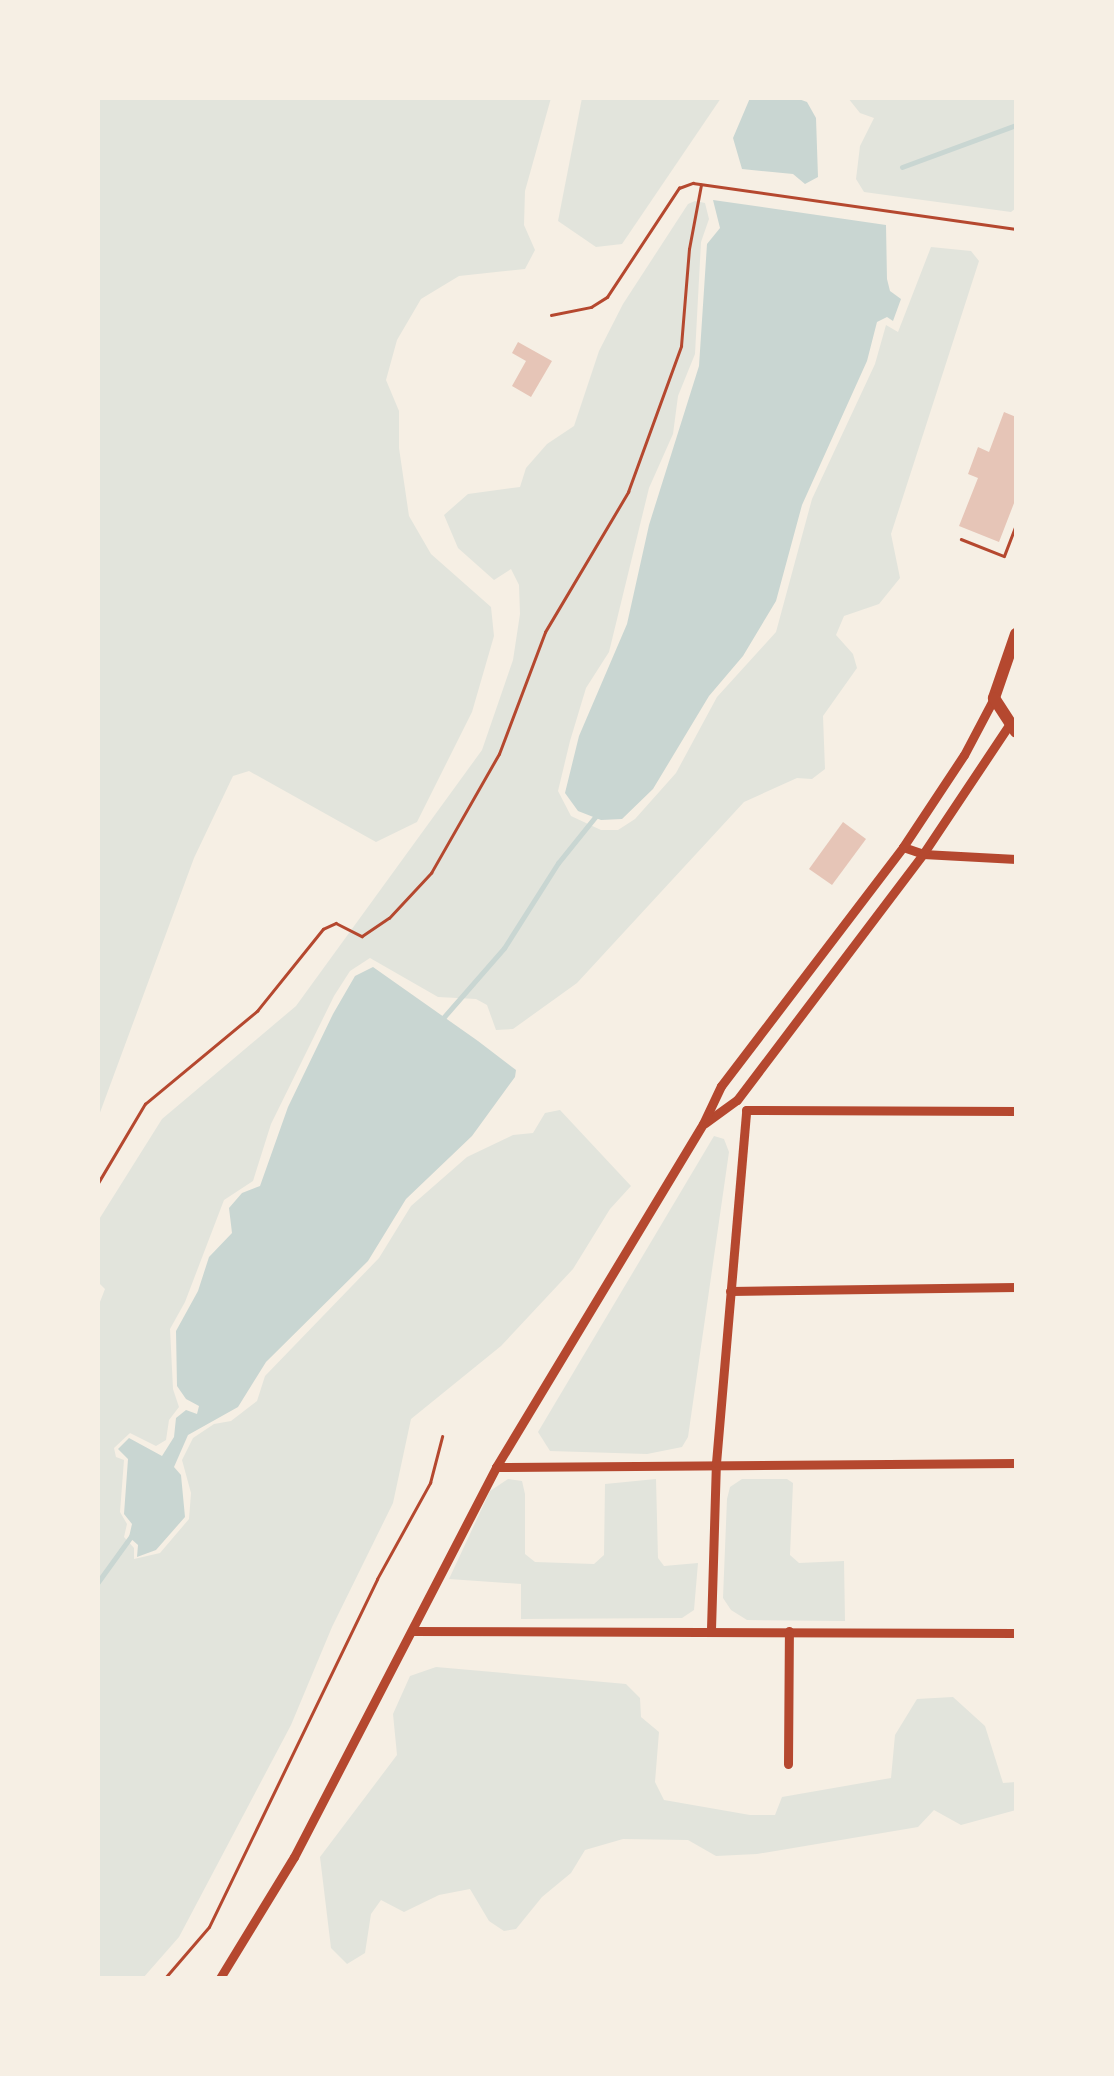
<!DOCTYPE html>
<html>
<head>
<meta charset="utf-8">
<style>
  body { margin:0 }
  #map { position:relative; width:1114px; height:2076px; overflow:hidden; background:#f6efe4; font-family:Helvetica,sans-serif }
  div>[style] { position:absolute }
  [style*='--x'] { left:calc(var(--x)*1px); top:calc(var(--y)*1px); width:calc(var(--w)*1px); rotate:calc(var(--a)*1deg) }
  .green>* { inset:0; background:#e2e4dc }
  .water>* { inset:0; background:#c9d6d2 }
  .stream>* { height:5px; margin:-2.5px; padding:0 2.5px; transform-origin:2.5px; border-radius:2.5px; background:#c9d6d2 }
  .building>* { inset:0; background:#e6c5b7 }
  .path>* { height:2.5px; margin:-1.25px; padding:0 1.25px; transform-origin:1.25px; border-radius:1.25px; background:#b5482f }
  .minor>* { height:9px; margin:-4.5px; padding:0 4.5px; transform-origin:4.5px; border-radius:4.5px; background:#b5482f }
  .secondary>* { height:12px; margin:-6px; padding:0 6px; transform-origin:6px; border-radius:6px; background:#b5482f }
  span { translate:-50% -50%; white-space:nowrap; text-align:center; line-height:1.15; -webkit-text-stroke:10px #f6efe4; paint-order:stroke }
  .frame { position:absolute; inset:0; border:100px solid #f6efe4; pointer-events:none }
</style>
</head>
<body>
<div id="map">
  <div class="green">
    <i style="clip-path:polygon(98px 98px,551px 98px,525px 191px,524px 225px,535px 250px,525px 269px,459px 276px,421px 299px,397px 340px,386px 380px,399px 411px,399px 448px,409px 516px,431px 554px,491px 607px,494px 636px,472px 712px,417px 822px,376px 842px,249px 771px,233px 776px,194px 858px,98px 1118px)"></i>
    <i style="clip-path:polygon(582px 98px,721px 98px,622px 244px,596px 247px,558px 221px)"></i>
    <i style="clip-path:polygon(848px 98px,1016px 98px,1016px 208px,1011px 212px,864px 192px,856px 179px,860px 146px,874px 118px,860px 113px)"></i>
    <i style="clip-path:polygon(695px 201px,705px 203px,709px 219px,701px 242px,695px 354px,678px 396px,673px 434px,649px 488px,609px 652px,586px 688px,570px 741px,558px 791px,571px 816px,601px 830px,618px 830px,635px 819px,676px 773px,717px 697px,776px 632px,812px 499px,875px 364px,886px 325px,898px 332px,931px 247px,971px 251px,979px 261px,891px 534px,900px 578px,879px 604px,844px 616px,836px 635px,853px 654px,857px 668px,823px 716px,825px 769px,812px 779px,797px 778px,744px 802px,577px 983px,513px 1029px,496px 1030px,487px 1005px,476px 999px,438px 997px,370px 958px,350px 971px,334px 996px,271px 1124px,253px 1181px,224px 1200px,185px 1302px,170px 1329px,173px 1389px,179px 1407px,169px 1420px,166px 1440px,156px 1446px,130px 1433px,114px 1448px,116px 1457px,124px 1460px,120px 1512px,127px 1524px,124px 1537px,134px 1548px,134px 1559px,160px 1553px,189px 1519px,191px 1493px,182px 1460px,193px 1438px,214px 1424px,231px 1421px,257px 1401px,265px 1376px,379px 1258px,411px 1206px,467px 1157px,513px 1135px,533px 1133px,545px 1113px,560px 1110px,631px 1186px,610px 1209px,573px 1269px,501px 1346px,411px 1419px,393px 1503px,332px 1627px,291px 1725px,179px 1937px,143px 1978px,98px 1978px,98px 1307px,105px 1289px,98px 1282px,98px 1221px,162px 1119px,296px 1006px,482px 750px,513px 660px,520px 614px,519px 585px,511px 569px,494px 580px,458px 548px,444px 515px,468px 494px,520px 487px,526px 468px,547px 444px,574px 426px,599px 351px,623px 304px,688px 204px)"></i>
    <i style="clip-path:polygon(714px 1136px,724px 1139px,729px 1152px,688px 1437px,682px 1447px,647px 1454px,550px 1451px,538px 1432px)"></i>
    <i style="clip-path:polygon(508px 1479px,522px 1481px,525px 1494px,525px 1554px,535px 1562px,594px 1564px,604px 1555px,605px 1484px,656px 1479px,658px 1558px,664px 1566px,698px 1563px,694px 1610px,682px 1618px,521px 1619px,521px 1584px,449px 1579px,490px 1491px)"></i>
    <i style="clip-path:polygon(742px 1479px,787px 1479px,793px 1483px,790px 1555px,799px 1563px,844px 1561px,845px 1621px,747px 1620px,731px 1610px,723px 1598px,727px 1499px,730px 1487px)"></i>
    <i style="clip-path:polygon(436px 1667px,626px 1684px,640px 1698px,641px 1717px,659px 1732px,655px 1782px,664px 1800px,750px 1815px,775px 1815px,782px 1797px,891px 1778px,895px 1735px,917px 1699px,953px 1697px,985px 1726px,1003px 1783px,1016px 1782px,1016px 1810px,961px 1825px,934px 1810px,918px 1827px,757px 1854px,716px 1856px,688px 1840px,623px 1839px,585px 1850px,571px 1873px,542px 1897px,516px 1929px,504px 1931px,489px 1921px,470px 1889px,439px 1895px,404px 1912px,381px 1900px,371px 1914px,365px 1953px,347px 1964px,331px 1948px,320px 1857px,397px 1755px,393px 1714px,410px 1676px)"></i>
  </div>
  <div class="water">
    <i style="clip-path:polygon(750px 98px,796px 98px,807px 102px,816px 118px,818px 177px,805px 184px,793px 174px,742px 169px,733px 138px)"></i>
    <i style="clip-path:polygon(713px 200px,886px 225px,887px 279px,890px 291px,901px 299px,893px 321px,887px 317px,877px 322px,867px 361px,802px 505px,776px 601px,743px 656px,709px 696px,653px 789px,622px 819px,601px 820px,578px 811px,565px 793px,579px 736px,627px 624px,649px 525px,699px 366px,707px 244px,720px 228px)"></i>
    <i style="clip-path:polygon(373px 967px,478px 1041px,516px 1070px,515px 1077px,472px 1136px,406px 1199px,368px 1261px,266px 1362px,238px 1407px,188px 1435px,174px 1467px,181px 1475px,185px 1517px,156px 1550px,137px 1557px,138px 1545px,129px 1537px,132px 1524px,124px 1514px,128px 1459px,118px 1449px,129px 1438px,162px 1456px,174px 1437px,176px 1418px,186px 1410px,197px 1414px,199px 1406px,186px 1399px,177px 1386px,176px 1331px,198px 1291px,209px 1257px,232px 1233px,229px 1208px,242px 1193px,260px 1186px,288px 1107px,333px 1014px,355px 976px)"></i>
  </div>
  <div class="stream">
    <i style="--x:902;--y:167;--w:121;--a:-20.2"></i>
    <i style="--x:443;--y:1018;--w:93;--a:-48.9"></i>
    <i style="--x:504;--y:948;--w:101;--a:-57.6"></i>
    <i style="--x:558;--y:863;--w:65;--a:-51.2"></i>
    <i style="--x:98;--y:1582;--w:62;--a:-54.2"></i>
  </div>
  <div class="building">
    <i style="clip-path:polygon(518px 342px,552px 361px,531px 397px,512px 386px,526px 361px,512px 353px)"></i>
    <i style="clip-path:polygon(1004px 412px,1016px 417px,1016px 498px,999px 542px,959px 526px,978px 478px,968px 474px,978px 447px,989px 452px)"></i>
    <i style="clip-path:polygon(843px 822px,866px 839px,832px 885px,809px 869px)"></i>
  </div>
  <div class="path">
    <i style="--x:551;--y:315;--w:41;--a:-11.3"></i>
    <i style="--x:591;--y:307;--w:19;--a:-32"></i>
    <i style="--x:607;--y:297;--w:131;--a:-56.6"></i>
    <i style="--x:679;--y:188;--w:15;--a:-20"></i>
    <i style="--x:693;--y:183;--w:326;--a:8.1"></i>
    <i style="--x:961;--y:539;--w:46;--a:21.6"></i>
    <i style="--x:1004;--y:556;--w:33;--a:-69"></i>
    <i style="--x:98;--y:1183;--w:92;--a:-59.3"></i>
    <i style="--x:145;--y:1104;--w:146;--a:-39.7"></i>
    <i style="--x:257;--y:1011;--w:105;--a:-51.2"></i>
    <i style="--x:323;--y:929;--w:14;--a:-25"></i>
    <i style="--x:336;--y:923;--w:29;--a:27"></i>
    <i style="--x:362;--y:936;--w:32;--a:-34"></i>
    <i style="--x:389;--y:918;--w:62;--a:-47"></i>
    <i style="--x:431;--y:873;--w:137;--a:-60.3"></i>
    <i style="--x:499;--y:754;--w:130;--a:-69.3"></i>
    <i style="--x:545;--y:632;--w:163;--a:-59.3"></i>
    <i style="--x:628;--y:492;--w:155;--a:-70"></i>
    <i style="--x:681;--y:346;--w:97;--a:-85.3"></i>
    <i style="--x:689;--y:249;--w:65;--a:-79.4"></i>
    <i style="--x:165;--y:1978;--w:67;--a:-49.2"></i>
    <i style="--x:209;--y:1927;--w:386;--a:-64.2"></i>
    <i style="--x:377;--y:1579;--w:110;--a:-61.1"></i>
    <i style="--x:430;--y:1483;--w:48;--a:-75.4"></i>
  </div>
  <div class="minor">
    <i style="--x:903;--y:847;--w:21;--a:19"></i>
    <i style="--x:923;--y:854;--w:93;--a:3.1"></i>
    <i style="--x:746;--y:1110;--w:270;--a:0.2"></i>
    <i style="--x:705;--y:1123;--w:39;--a:-36"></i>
    <i style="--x:737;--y:1100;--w:308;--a:-52.9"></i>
    <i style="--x:923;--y:854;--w:155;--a:-56.3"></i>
    <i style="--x:730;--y:1291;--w:286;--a:-0.8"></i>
    <i style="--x:496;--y:1467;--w:520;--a:-0.44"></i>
    <i style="--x:711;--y:1629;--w:166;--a:-88.3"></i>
    <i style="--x:716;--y:1463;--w:354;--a:-85.1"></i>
    <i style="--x:412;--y:1631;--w:604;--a:0.19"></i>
    <i style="--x:788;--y:1764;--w:133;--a:-89.6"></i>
    <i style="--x:220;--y:1978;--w:142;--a:-58.6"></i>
    <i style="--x:294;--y:1857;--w:439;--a:-62.6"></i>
    <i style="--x:496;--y:1467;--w:401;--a:-58.9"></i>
    <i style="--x:703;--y:1124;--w:42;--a:-64.7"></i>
    <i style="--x:721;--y:1086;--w:300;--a:-52.7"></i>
    <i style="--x:903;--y:847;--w:110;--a:-56.5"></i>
    <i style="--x:964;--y:755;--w:64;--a:-62.2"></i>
  </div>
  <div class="secondary">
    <i style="--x:1016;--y:634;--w:68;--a:109"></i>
    <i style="--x:994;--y:698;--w:40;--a:57.1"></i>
  </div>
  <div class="frame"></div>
</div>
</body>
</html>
